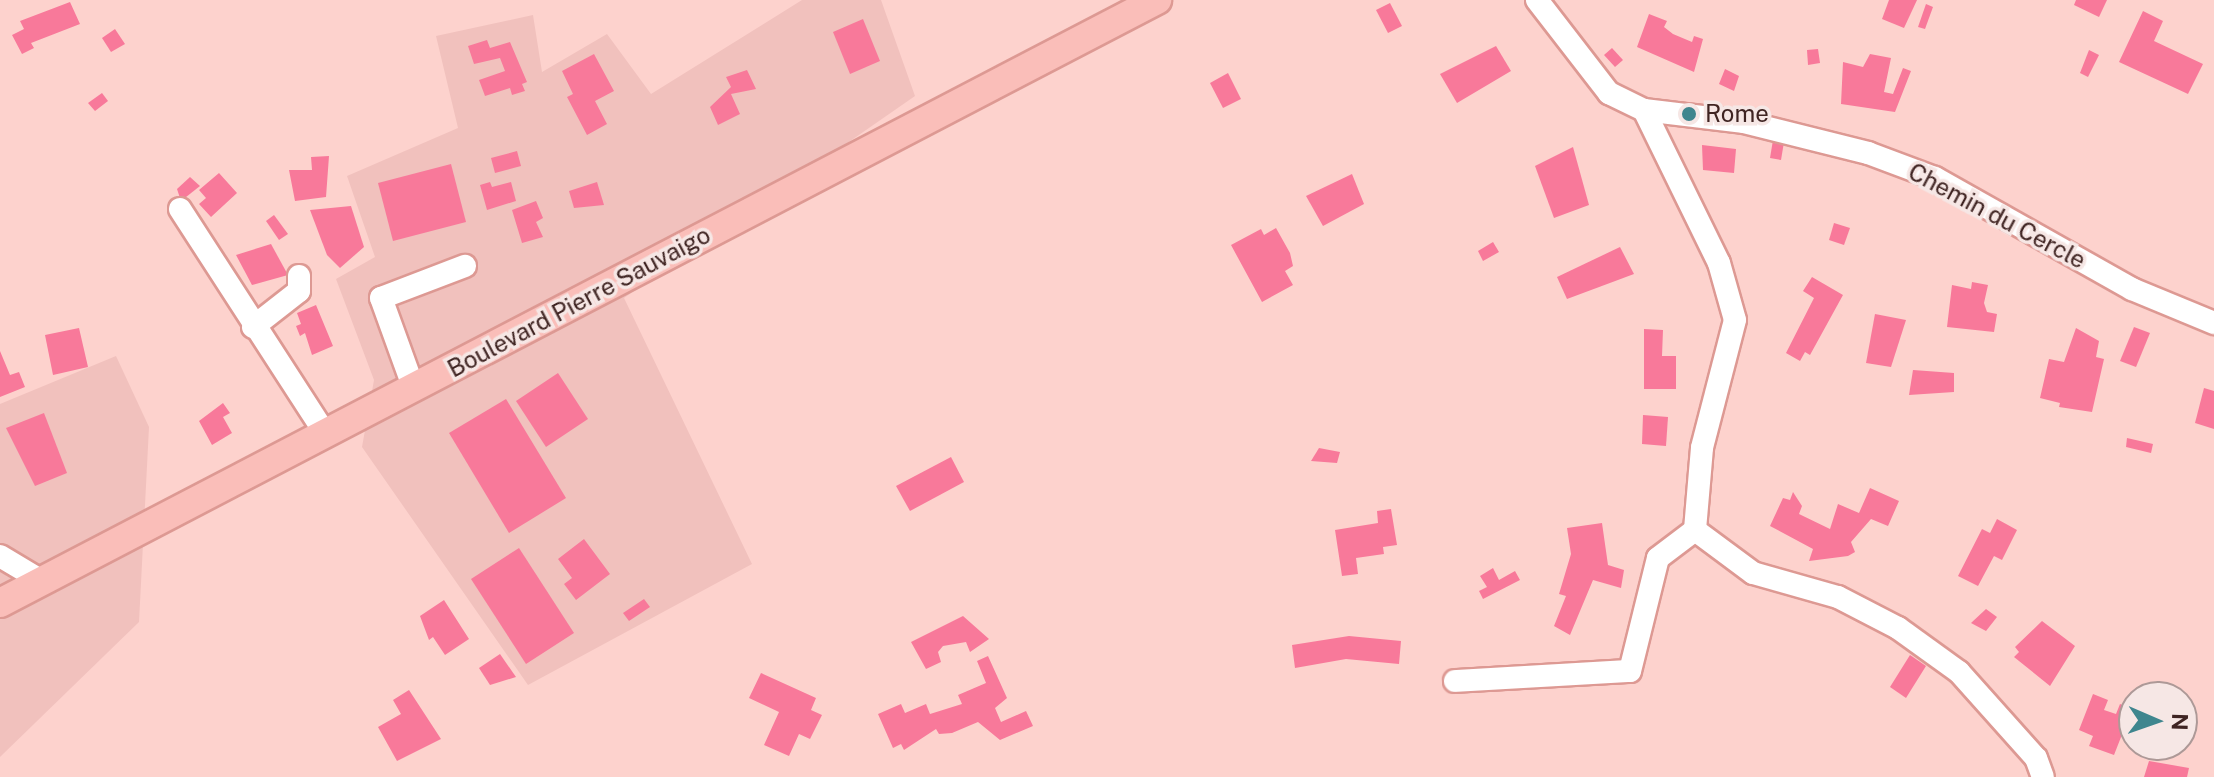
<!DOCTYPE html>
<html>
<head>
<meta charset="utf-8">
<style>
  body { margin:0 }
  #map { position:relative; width:2214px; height:777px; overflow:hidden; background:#fdd2cd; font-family:"Public Sans",sans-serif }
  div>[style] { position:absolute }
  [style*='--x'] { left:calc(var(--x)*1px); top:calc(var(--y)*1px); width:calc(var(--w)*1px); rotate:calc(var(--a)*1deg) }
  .built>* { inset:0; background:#f1c1bd }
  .building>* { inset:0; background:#f8799a }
  .roads { filter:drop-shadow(2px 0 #dd9993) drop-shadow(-2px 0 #dd9993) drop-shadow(0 2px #dd9993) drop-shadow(0 -2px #dd9993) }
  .minor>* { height:22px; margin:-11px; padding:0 11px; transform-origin:11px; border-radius:11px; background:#fff }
  .major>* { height:28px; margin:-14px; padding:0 14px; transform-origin:14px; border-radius:14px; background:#fabeb9 }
  .dots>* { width:22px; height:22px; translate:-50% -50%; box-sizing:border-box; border:4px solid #f6e7e5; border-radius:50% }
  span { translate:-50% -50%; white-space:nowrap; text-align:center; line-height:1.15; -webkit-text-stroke:7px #f6e7e5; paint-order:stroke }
  .poi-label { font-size:24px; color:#3f2422 }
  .left { translate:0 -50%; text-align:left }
  .street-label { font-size:24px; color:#3f2422 }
  .north { position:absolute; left:2118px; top:681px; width:80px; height:80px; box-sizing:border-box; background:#f6e7e5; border:2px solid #ad9997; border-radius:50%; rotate:92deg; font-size:22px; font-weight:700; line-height:32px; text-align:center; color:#3f2422 }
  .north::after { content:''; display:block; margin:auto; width:28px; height:36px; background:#3f868e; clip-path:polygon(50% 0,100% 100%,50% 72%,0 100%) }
</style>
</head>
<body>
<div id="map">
  <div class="built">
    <i style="clip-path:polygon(802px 0,881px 0,915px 96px,624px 298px,752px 564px,528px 685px,362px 447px,374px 380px,336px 279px,375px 257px,347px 176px,458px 128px,436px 36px,533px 15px,542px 72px,607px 34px,651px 94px)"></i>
    <i style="clip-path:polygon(116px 356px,149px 427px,139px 622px,0 757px,0 404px)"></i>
  </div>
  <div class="building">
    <i style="clip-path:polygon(1889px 0,1917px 0,1904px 28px,1882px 19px)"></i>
    <i style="clip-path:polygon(2076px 0,2107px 0,2099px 17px,2074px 5px)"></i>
    <i style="clip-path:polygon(70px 2px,80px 24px,31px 43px,34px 48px,22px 54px,12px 35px,24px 29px,20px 21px)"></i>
    <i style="clip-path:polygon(1390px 3px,1402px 26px,1388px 33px,1376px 10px)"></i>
    <i style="clip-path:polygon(1926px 4px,1933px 7px,1925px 29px,1918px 27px)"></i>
    <i style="clip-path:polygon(2143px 11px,2163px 21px,2154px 41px,2203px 64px,2188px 94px,2119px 62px)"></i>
    <i style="clip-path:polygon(1649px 14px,1667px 21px,1664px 27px,1673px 34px,1692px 42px,1694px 36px,1703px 39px,1694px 72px,1637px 47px)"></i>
    <i style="clip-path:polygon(863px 19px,880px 61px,850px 74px,833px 32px)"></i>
    <i style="clip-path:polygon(115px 29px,125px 44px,111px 52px,102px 38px)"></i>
    <i style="clip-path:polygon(487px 40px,490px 48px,510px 42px,527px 82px,522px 84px,525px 91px,512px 95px,510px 88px,485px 96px,479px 80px,505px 71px,500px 58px,474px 64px,468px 46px)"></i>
    <i style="clip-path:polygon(1496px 46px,1511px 71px,1457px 103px,1440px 74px)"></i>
    <i style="clip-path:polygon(1612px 48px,1623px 60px,1615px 67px,1604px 55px)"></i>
    <i style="clip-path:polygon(1818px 49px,1820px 63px,1808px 65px,1807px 50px)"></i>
    <i style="clip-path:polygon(2089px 50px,2099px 55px,2088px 77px,2080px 73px)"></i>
    <i style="clip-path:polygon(594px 54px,614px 91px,595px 101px,607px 124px,587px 135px,567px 97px,573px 94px,562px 71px)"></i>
    <i style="clip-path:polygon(1870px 54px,1891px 58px,1884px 92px,1893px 94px,1903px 68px,1911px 71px,1895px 112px,1841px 104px,1843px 62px,1863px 67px)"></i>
    <i style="clip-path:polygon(1725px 69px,1739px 76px,1734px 91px,1719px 84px)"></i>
    <i style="clip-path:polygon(747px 70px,756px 89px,731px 94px,740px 114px,718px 125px,710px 107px,731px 87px,726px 77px)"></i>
    <i style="clip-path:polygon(1228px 73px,1241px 99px,1223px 108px,1210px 83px)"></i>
    <i style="clip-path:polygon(102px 93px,108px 101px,95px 111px,88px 103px)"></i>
    <i style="clip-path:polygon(1773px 140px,1784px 142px,1781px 160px,1770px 158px)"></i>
    <i style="clip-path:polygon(1702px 145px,1736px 149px,1734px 173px,1703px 170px)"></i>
    <i style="clip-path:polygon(1573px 147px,1589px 205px,1554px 218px,1535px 166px)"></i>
    <i style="clip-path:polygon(517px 151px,521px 166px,495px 173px,491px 158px)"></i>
    <i style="clip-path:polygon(329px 156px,326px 197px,295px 201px,289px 170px,312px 170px,311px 157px)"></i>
    <i style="clip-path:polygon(451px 164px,466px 222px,393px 241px,378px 183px)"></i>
    <i style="clip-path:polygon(219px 173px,237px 193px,211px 217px,199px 204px,206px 198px,199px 190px)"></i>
    <i style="clip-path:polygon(1352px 174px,1364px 204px,1323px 226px,1306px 196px)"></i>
    <i style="clip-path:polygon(190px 177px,200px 186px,181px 201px,177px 189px)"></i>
    <i style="clip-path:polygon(490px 182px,492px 187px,511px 182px,516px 201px,487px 210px,480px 185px)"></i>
    <i style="clip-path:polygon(597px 182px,604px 205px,574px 208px,569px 191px)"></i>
    <i style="clip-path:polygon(536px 201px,543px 218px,536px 222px,543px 237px,522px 243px,512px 210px)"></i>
    <i style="clip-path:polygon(351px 206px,364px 247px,340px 268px,327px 255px,310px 210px)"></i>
    <i style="clip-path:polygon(274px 215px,288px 234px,279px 240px,266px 221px)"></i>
    <i style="clip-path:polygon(1834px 223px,1850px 228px,1844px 245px,1829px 240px)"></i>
    <i style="clip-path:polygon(1276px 228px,1290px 253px,1293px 266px,1285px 271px,1293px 285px,1262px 302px,1231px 245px,1261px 229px,1264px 235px)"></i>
    <i style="clip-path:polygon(1493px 242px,1499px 252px,1483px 261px,1478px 251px)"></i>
    <i style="clip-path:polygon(271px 244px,288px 275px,252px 285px,236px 255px)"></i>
    <i style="clip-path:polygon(1620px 247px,1634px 274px,1567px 299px,1557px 277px)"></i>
    <i style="clip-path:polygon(1812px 277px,1843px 295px,1810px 355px,1805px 352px,1800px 361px,1786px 353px,1814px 298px,1803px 291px)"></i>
    <i style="clip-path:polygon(1972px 282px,1988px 285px,1984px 303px,1987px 312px,1997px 314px,1994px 332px,1947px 327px,1952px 285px,1971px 289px)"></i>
    <i style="clip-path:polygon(316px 305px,333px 346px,312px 355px,305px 333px,300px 336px,296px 326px,301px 324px,297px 313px)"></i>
    <i style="clip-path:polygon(1875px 314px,1906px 320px,1891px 367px,1866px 363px)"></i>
    <i style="clip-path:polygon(2134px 327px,2150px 333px,2136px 367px,2120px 361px)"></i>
    <i style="clip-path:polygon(79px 328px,88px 367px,53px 375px,45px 335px)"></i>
    <i style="clip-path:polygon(2076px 328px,2099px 341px,2096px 357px,2104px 359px,2092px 412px,2059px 407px,2060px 403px,2040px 398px,2049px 359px,2064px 362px)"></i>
    <i style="clip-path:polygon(1644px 329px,1663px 330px,1662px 356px,1676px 356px,1676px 389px,1644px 389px)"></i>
    <i style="clip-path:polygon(0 351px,10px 375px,19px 372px,25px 387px,0 397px)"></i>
    <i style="clip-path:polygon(1913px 370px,1954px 373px,1954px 392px,1909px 395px)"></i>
    <i style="clip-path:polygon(558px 373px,588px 419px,546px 447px,516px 401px)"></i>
    <i style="clip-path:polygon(2204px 388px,2214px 391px,2214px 429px,2195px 423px)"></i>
    <i style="clip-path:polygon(506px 399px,566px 498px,509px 533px,449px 433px)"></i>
    <i style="clip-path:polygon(223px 403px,230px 413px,223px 417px,232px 433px,212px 445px,199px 421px)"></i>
    <i style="clip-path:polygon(44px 413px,67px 473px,35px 486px,6px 428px)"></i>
    <i style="clip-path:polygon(1643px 415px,1668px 417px,1666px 446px,1642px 444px)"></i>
    <i style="clip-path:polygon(2127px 438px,2153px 444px,2151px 453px,2126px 447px)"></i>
    <i style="clip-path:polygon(1319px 448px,1340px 452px,1337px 463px,1311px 461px)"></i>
    <i style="clip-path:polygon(951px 457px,964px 482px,910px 511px,896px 486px)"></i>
    <i style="clip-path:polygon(1870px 488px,1899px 501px,1888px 526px,1871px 519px,1851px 542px,1855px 552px,1848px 556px,1809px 561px,1813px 549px,1770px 526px,1783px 498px,1790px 500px,1793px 492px,1802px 506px,1799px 514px,1830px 529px,1838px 504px,1859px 513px)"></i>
    <i style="clip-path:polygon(1391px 509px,1397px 545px,1383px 547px,1384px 554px,1356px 558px,1358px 574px,1342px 576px,1335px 530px,1378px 523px,1377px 511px)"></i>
    <i style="clip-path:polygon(1997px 519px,2017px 530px,2002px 560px,1994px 556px,1978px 586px,1958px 576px,1982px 529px,1990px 533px)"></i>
    <i style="clip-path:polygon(1602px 523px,1608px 565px,1624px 570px,1621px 588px,1593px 580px,1570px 635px,1554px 626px,1566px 596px,1559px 594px,1571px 554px,1567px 528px)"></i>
    <i style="clip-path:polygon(584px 539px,610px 574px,576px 600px,564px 584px,572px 578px,558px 559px)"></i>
    <i style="clip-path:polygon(519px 548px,574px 633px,526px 664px,471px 579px)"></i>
    <i style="clip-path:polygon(1493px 568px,1499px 580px,1515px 571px,1520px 580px,1483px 599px,1479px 591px,1487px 587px,1480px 576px)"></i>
    <i style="clip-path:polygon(644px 599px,650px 607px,629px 621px,623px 613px)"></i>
    <i style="clip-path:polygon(444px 600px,469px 639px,445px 655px,433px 637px,429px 640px,420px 616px)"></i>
    <i style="clip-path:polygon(1986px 609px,1997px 617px,1986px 631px,1971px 623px)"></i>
    <i style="clip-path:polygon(963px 616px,989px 639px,970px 652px,966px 642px,943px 646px,938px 652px,941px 662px,926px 669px,911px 642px)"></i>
    <i style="clip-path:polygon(2042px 621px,2075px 646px,2050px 686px,2014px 657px,2019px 652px,2015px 647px)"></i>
    <i style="clip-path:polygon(1349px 636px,1401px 641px,1399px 664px,1346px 659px,1295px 668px,1292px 645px)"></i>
    <i style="clip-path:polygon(500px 654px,516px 677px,490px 685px,479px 668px)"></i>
    <i style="clip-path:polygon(1910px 655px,1926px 666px,1906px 698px,1890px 687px)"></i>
    <i style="clip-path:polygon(988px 656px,1007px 698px,995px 708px,1001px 722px,1026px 711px,1033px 726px,1000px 740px,978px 722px,952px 733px,939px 734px,936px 729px,904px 750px,901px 744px,893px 748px,878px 714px,901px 704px,905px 713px,926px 704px,930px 714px,962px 704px,958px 695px,986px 683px,977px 661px)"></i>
    <i style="clip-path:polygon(761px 673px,816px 698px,811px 710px,822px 715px,810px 739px,799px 734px,789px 756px,764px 745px,779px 712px,749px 698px)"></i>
    <i style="clip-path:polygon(409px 690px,441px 739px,397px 761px,378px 727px,401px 714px,393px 700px)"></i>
    <i style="clip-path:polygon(2093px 694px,2108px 700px,2104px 710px,2116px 714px,2120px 704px,2132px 709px,2114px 755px,2089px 746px,2093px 736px,2079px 730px)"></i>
    <i style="clip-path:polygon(2149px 761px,2189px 768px,2187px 777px,2144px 777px)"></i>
  </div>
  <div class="roads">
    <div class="minor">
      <i style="--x:1537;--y:0;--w:118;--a:52.3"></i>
      <i style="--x:1609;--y:93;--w:39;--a:26"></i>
      <i style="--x:1644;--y:110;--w:101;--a:6.8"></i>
      <i style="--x:1744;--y:122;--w:128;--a:14"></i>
      <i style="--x:1868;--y:153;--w:72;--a:20.5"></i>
      <i style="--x:1935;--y:178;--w:226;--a:29.4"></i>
      <i style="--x:2132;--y:289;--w:89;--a:22.5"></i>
      <i style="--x:1644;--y:110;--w:170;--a:63.9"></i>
      <i style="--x:1719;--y:263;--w:59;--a:74.3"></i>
      <i style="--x:1735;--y:320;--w:132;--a:104.5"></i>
      <i style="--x:1702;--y:448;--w:82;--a:94.9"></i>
      <i style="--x:1695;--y:530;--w:72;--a:36.6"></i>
      <i style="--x:1753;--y:573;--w:88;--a:15.8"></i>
      <i style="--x:1838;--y:597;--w:68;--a:27.3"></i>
      <i style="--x:1898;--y:628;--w:75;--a:35.8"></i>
      <i style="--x:1959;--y:672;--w:115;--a:48.2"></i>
      <i style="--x:2036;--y:758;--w:20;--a:70"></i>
      <i style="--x:180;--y:209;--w:269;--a:57.1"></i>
      <i style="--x:253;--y:327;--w:58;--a:-38"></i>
      <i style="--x:299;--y:291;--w:15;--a:-90"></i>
      <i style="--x:414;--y:389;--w:97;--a:-109.9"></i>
      <i style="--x:381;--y:298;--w:90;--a:-20.9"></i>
      <i style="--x:0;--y:556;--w:49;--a:30.8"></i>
      <i style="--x:1455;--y:681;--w:175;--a:-3.3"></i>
      <i style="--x:1630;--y:671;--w:116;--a:-76.1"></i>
      <i style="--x:1658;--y:558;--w:46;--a:-37.1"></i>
    </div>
    <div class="major">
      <i style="--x:0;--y:603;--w:1305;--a:-27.53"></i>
    </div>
  </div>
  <div class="dots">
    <i style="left:1689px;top:114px;background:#3f868e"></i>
  </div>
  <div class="poi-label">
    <span class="left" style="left:1705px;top:114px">Rome</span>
  </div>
  <div class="street-label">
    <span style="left:1997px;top:216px;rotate:28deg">Chemin du Cercle</span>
    <span style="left:579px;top:302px;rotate:-28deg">Boulevard Pierre Sauvaigo</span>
  </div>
  <div class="north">N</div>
</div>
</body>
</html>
